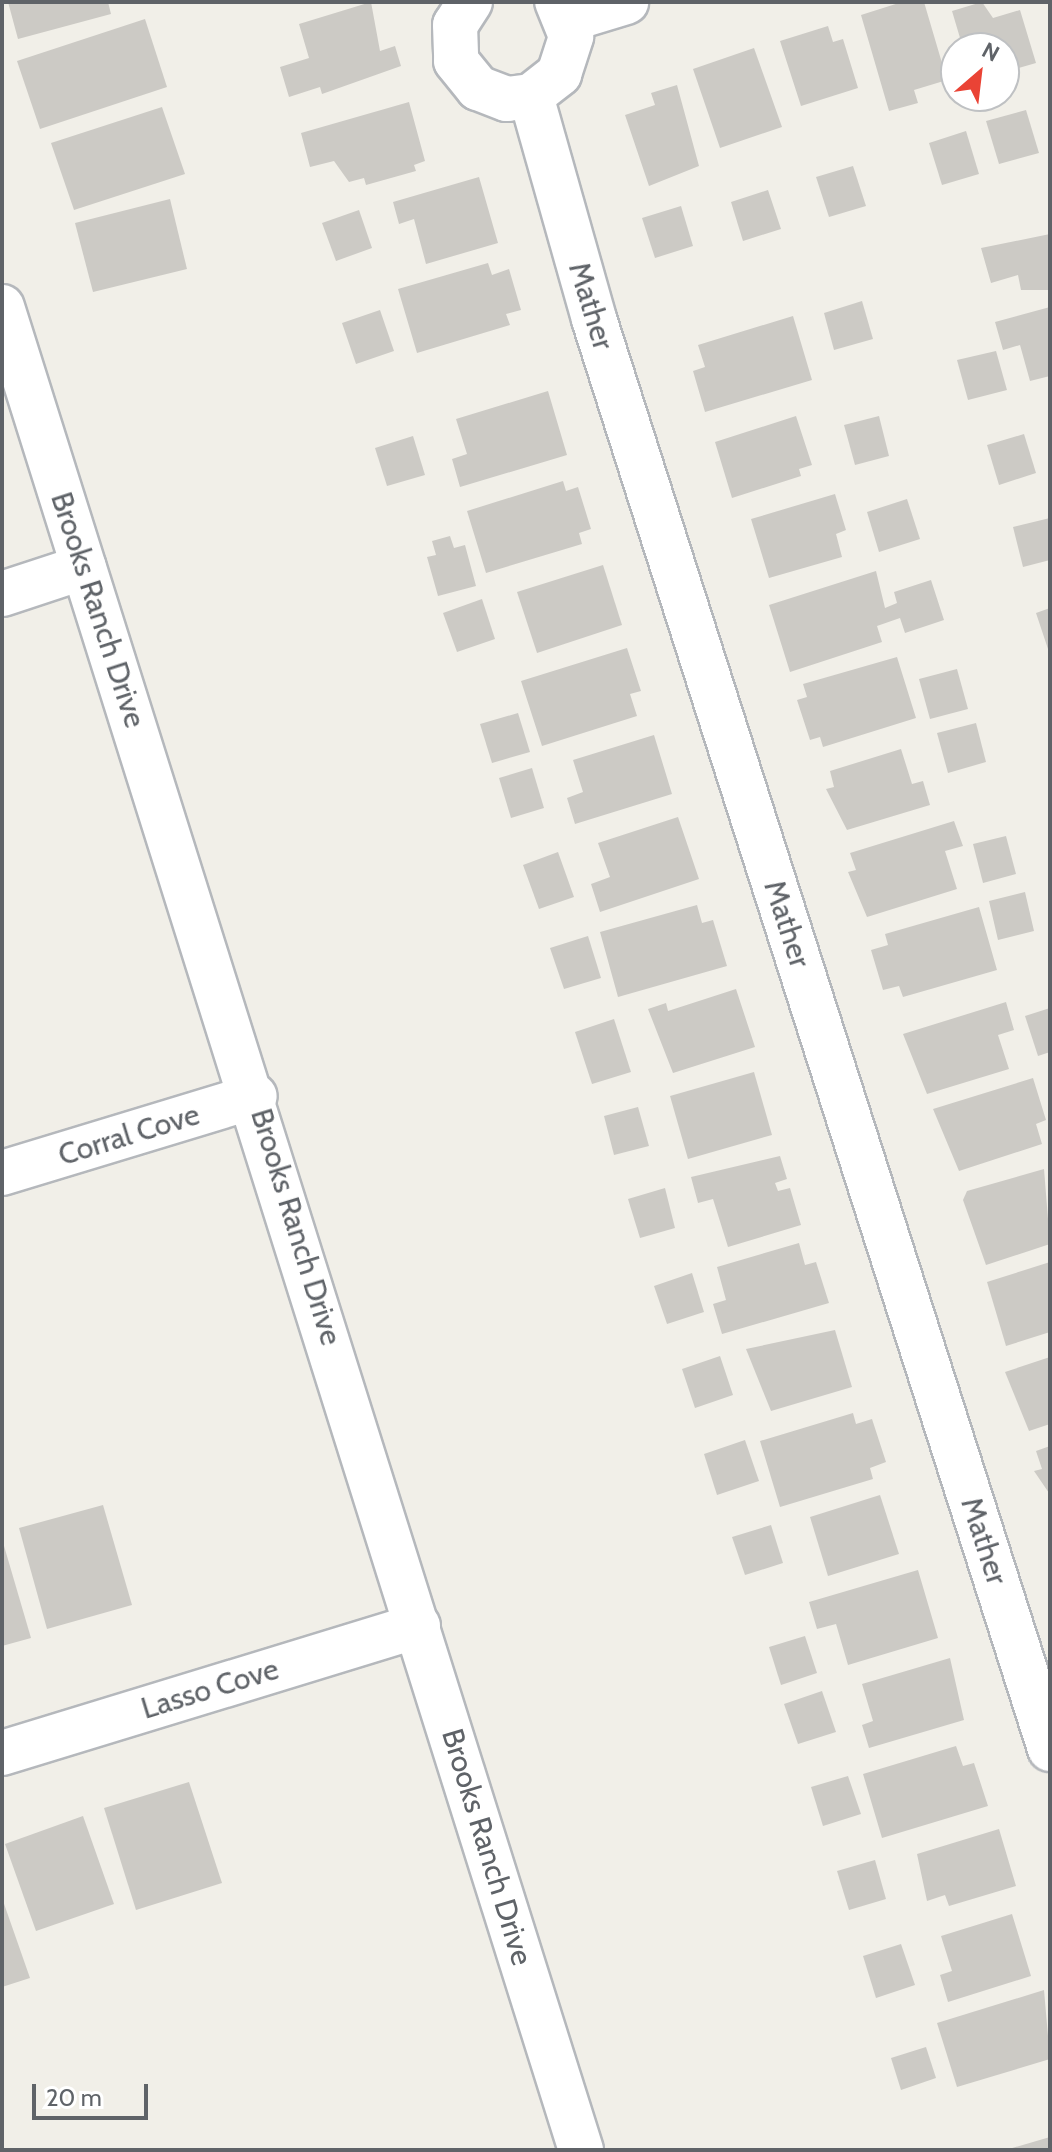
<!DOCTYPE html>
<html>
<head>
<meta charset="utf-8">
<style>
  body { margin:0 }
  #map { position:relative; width:1052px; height:2152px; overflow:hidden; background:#f1efe8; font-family:Cabin,sans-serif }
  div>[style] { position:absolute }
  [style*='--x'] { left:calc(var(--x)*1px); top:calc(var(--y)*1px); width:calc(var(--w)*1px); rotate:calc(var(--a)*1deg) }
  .building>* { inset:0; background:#cccac5 }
  .roads { filter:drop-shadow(2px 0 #b5b8bc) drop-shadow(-2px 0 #b5b8bc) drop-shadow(0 2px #b5b8bc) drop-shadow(0 -2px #b5b8bc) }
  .minor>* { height:44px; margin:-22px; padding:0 22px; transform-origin:22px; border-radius:22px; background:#fff }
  span { translate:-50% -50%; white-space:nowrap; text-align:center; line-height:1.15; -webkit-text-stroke:6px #fff; paint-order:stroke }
  .street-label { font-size:30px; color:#5f6368 }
  .frame { position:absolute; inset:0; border:4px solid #5f6368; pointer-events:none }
  .north { position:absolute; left:940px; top:32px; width:80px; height:80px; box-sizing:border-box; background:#fff; border:2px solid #bfc1c3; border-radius:50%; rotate:28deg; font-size:22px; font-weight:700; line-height:32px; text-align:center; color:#5f6368 }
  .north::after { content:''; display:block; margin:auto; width:28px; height:36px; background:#ea4335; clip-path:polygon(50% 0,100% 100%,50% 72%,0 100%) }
  .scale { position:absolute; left:32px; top:2084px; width:116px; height:36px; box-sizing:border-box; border:4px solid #5f6368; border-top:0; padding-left:10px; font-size:24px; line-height:28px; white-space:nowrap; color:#5f6368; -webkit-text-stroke:6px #fff; paint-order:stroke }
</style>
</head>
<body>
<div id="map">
  <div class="building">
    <i style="clip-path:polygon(8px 2px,108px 2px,111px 14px,18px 39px)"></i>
    <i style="clip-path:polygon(371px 2px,380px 51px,395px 46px,401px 66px,322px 94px,320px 87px,289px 97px,280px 67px,309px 58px,299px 24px)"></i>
    <i style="clip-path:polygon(902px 2px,924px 2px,947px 80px,914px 90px,918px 103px,889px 111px,861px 15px)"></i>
    <i style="clip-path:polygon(982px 2px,993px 18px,1020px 10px,1036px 63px,1012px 70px,1015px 79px,1004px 82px,1004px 48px,963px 48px,952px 11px)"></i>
    <i style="clip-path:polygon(145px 19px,167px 87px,40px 129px,17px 61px)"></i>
    <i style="clip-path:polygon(828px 26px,833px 42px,843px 39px,858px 88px,801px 106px,780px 41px)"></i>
    <i style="clip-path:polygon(754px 48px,782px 127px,720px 148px,693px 69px)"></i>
    <i style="clip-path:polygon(677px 85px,699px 166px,649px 186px,625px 115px,655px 105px,651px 93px)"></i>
    <i style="clip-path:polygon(409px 102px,425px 161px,414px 165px,416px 171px,366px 185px,364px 178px,349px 182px,334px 161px,310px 167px,301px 133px)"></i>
    <i style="clip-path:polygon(162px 107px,185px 174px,74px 210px,51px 143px)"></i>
    <i style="clip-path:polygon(1026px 110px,1039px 153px,999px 164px,986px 121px)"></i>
    <i style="clip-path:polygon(966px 131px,979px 174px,942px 185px,929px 143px)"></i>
    <i style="clip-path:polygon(853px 166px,866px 206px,829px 217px,816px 177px)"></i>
    <i style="clip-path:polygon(479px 177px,498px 243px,426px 264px,414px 219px,399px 224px,393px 202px)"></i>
    <i style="clip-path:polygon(768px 190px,781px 229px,743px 241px,731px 202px)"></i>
    <i style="clip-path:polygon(170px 199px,187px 269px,93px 292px,75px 223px)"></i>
    <i style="clip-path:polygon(681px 206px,693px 246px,655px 258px,642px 218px)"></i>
    <i style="clip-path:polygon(359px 210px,372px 248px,336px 261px,322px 223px)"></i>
    <i style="clip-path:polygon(1050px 234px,1050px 290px,1021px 290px,1018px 275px,991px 283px,981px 248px)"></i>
    <i style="clip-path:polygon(488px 263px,492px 275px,509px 269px,521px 310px,506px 314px,510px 325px,417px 353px,398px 289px)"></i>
    <i style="clip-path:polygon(862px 301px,873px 339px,834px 350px,824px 313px)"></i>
    <i style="clip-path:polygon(1050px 307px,1050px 376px,1030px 381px,1020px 345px,1003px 350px,995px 322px)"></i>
    <i style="clip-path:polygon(380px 310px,394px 351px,356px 364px,342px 323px)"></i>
    <i style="clip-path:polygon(793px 316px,812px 380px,705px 412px,693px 371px,705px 367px,698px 345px)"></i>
    <i style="clip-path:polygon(996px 351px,1007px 390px,968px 400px,957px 360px)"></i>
    <i style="clip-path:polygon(548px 391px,567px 455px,460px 487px,452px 459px,467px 454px,456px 419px)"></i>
    <i style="clip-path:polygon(796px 416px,812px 465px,799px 469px,801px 476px,732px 498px,715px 442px)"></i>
    <i style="clip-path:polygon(879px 416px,889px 456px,855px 465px,844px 425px)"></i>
    <i style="clip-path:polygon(1024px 434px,1036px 473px,999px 485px,987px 445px)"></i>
    <i style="clip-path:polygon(413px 436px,425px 475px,387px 486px,375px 448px)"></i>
    <i style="clip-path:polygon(563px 481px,566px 491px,578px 487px,591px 529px,579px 533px,582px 544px,486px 573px,467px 511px)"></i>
    <i style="clip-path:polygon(835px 494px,846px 530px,836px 534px,842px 557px,769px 578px,751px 519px)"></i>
    <i style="clip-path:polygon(907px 499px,920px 539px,879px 552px,867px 512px)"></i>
    <i style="clip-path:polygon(1050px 518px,1050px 560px,1023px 567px,1013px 527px)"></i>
    <i style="clip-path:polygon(450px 536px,454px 548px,465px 545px,476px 586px,438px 596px,427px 557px,436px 555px,432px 541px)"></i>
    <i style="clip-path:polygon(603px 565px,622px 625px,537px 653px,517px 592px)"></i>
    <i style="clip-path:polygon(876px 571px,885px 608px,897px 603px,894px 592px,931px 580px,944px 620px,905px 633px,900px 618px,877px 626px,882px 642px,790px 672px,769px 605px)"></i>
    <i style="clip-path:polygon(482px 599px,495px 639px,457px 652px,443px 613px)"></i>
    <i style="clip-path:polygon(1050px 608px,1050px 652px,1049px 652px,1036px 613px)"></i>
    <i style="clip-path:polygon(627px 648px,641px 691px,630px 694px,637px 716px,542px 746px,521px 681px)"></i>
    <i style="clip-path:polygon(897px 657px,916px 718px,823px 747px,820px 737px,810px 740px,797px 700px,807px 697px,803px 684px)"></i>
    <i style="clip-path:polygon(957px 669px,968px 709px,930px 719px,919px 679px)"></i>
    <i style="clip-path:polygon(518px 713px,530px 752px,492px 763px,480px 724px)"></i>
    <i style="clip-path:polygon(976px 723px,986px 762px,948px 773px,937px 733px)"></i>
    <i style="clip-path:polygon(654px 735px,672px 794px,575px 824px,567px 798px,583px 792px,573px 760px)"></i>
    <i style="clip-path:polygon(901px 749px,912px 784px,923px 781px,930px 805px,847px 830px,826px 789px,834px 787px,830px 771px)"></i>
    <i style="clip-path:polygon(532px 768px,544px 808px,511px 818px,499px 778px)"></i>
    <i style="clip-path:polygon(678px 817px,699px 879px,600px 912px,591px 884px,610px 877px,598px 843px)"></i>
    <i style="clip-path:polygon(954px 821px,963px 846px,945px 851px,957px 889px,867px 917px,848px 872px,856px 870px,850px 853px)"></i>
    <i style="clip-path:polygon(1006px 836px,1016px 874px,983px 883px,973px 844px)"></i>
    <i style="clip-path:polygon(558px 852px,574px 897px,539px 909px,523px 865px)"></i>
    <i style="clip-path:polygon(1025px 892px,1034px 931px,998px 940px,989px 901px)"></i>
    <i style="clip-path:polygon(697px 905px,702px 923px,713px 920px,727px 966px,618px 997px,600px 932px)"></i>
    <i style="clip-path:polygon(979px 907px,997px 970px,903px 997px,899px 986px,883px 990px,871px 950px,888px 945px,885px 934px)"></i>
    <i style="clip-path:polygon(588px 936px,601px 978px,564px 989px,550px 948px)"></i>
    <i style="clip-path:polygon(736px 989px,755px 1047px,673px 1073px,648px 1009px,666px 1003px,668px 1011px)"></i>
    <i style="clip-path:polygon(1006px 1002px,1014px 1030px,998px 1035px,1009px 1069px,927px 1094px,903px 1034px)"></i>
    <i style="clip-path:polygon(1050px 1008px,1050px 1052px,1038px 1056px,1025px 1016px)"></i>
    <i style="clip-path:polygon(614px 1019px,631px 1072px,592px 1084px,575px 1032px)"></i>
    <i style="clip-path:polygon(754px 1072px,772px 1135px,688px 1159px,670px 1096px)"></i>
    <i style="clip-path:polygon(1033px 1078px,1046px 1120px,1036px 1124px,1042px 1144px,959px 1171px,933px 1109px)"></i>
    <i style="clip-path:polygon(638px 1107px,649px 1146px,614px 1155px,604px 1116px)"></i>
    <i style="clip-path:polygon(780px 1156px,787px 1179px,775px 1183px,778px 1191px,790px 1188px,801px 1225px,728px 1247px,713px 1199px,698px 1203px,691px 1177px)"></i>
    <i style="clip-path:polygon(1044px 1169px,1050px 1244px,986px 1265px,963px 1200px,967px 1191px)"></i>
    <i style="clip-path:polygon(665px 1188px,675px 1228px,640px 1238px,628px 1199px)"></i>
    <i style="clip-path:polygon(799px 1243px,805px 1265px,816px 1262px,829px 1303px,722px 1334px,713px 1304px,726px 1300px,717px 1267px)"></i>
    <i style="clip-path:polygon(1050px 1262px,1050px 1332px,1006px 1346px,987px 1282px)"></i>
    <i style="clip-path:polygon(692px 1273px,704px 1312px,667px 1324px,654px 1286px)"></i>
    <i style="clip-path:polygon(835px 1330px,852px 1387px,771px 1411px,746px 1349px)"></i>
    <i style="clip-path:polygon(720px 1356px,733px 1395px,695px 1408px,682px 1369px)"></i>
    <i style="clip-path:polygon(1050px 1357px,1050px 1424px,1029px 1431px,1005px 1372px)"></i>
    <i style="clip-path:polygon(853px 1413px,856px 1424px,872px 1419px,886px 1462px,870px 1468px,873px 1479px,780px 1507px,760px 1441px)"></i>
    <i style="clip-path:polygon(745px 1440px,759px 1481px,717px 1495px,704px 1454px)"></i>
    <i style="clip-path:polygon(1050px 1446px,1050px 1493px,1049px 1493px,1034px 1471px,1042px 1469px,1036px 1451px)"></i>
    <i style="clip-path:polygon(880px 1495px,899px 1554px,828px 1576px,810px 1517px)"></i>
    <i style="clip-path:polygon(103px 1505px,132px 1605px,47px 1629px,19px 1528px)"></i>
    <i style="clip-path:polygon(771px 1525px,783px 1563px,745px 1575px,732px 1537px)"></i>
    <i style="clip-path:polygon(2px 1539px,31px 1638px,2px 1646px)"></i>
    <i style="clip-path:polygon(918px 1570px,938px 1638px,848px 1665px,836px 1624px,817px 1629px,809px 1602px)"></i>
    <i style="clip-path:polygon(805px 1636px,817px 1673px,781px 1685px,769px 1647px)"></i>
    <i style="clip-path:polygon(950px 1658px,964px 1720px,869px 1748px,862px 1725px,873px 1721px,862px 1684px)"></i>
    <i style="clip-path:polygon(822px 1691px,836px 1732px,798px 1744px,784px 1704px)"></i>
    <i style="clip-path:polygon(956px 1746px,963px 1766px,974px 1763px,988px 1806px,882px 1838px,863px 1774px)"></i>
    <i style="clip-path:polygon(848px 1776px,861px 1814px,823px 1826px,811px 1787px)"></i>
    <i style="clip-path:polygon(189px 1782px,222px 1883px,136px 1910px,104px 1808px)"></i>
    <i style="clip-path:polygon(83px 1816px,114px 1904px,36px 1931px,5px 1844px)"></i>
    <i style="clip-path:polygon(999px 1829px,1016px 1886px,949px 1906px,945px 1895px,927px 1901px,917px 1854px)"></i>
    <i style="clip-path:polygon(875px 1860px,886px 1899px,849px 1910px,837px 1871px)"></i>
    <i style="clip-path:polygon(2px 1898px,30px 1978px,2px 1987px)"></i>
    <i style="clip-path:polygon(1012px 1914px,1031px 1976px,948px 2002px,940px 1975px,952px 1971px,941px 1936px)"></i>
    <i style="clip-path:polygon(901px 1944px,915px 1985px,876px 1998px,863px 1956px)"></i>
    <i style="clip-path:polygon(1044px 1990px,1050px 2059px,957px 2087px,937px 2023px)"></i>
    <i style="clip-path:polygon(926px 2047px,936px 2078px,901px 2090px,891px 2058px)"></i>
    <i style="clip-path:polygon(1050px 2137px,1050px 2150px,1010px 2150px,1009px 2149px)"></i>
  </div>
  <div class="roads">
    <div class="minor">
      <i style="--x:470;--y:2;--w:27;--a:123"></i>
      <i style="--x:455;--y:25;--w:36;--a:88"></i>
      <i style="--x:456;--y:61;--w:35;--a:51"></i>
      <i style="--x:478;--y:88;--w:31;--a:21"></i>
      <i style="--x:507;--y:99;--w:24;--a:-7"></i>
      <i style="--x:531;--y:96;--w:36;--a:-38"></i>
      <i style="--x:559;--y:74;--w:40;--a:-72"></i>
      <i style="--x:571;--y:36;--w:37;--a:-112"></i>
      <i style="--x:567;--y:20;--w:62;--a:-17"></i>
      <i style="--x:531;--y:96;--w:232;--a:74.2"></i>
      <i style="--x:594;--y:319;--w:1501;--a:72.31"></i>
      <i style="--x:2;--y:307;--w:1932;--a:72.56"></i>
      <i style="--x:2;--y:594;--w:86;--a:-18.2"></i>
      <i style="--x:2;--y:1173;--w:264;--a:-16.9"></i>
      <i style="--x:2;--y:1753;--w:435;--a:-17"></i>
    </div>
  </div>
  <div class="street-label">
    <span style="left:591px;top:306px;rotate:73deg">Mather</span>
    <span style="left:98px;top:610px;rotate:72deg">Brooks Ranch Drive</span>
    <span style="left:787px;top:924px;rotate:72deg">Mather</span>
    <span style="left:129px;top:1135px;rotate:-17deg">Corral Cove</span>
    <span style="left:296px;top:1227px;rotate:73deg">Brooks Ranch Drive</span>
    <span style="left:984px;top:1541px;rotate:72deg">Mather</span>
    <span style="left:210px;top:1689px;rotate:-17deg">Lasso Cove</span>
    <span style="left:487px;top:1847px;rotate:73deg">Brooks Ranch Drive</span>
  </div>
  <div class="frame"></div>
  <div class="north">N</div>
  <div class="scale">20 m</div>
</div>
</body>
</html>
